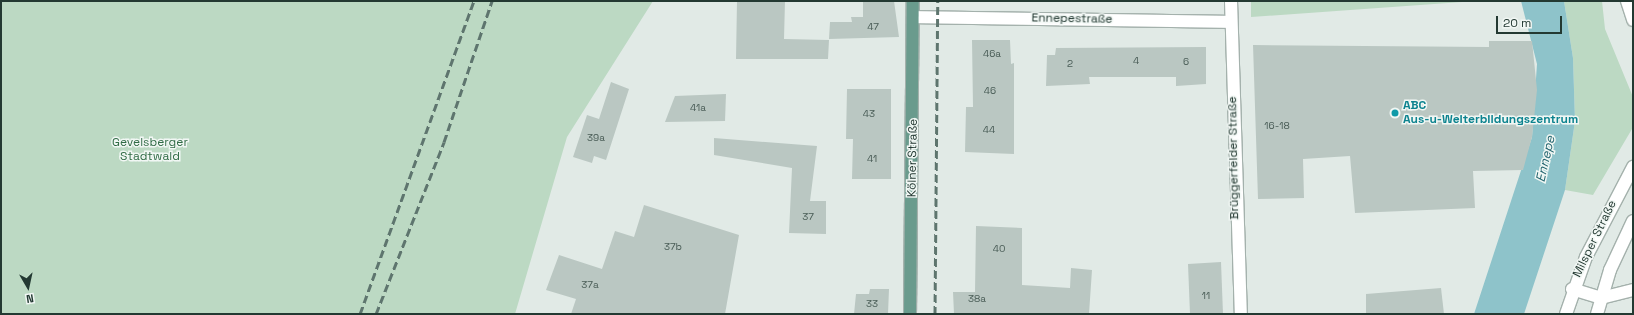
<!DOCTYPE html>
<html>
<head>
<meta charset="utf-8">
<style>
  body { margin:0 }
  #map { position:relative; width:1634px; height:315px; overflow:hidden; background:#e1eae6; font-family:"Space Grotesk",sans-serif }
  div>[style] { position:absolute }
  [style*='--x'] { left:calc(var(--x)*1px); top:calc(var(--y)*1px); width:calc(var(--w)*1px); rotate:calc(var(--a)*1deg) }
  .green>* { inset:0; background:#bcd9c3 }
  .water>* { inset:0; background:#8ec3ca }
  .building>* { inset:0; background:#bac7c2 }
  .roads { filter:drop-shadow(1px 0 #a4b1ac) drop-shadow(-1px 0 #a4b1ac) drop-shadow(0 1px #a4b1ac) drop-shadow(0 -1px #a4b1ac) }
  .minor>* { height:12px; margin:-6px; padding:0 6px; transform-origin:6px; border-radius:6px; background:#fff }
  .secondary>* { height:12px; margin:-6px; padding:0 6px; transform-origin:6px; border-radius:6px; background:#fff }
  .primary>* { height:12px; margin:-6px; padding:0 6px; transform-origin:6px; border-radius:6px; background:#6a9b8d }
  .rail>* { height:3px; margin-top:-1.5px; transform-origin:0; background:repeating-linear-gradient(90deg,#5e756e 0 8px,transparent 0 12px) }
  .dots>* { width:11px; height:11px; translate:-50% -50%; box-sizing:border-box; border:2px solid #f1f7f4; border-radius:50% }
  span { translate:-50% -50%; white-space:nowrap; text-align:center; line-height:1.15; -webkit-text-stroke:3px #f1f7f4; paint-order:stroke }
  .number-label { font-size:10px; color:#495c56 }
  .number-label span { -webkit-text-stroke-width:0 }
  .street-label { font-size:12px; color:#233932 }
  .culture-label { font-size:12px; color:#0d838f; font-weight:700 }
  .left { translate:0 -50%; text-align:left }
  .park-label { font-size:12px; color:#316c46 }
  .water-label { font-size:13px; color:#23656f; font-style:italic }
  .frame { position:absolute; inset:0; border:2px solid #233932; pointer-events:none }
  .north { position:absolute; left:8px; top:267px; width:40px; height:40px; -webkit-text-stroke:3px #f1f7f4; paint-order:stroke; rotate:171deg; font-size:11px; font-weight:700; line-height:16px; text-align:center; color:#233932 }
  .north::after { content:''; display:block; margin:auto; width:14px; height:18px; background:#233932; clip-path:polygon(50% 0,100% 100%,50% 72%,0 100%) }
  .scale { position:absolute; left:1496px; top:16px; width:66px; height:18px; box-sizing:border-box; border:2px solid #233932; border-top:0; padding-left:5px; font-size:12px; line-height:14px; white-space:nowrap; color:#233932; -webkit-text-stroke:3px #f1f7f4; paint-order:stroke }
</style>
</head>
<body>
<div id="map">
  <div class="green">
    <i style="clip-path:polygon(1px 1px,653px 1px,567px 137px,515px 314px,1px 314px)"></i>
    <i style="clip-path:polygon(1251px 1px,1476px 1px,1251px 17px)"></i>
    <i style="clip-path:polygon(1564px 1px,1602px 1px,1605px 29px,1633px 97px,1632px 129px,1593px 195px,1565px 190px,1575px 121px,1573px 58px)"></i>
  </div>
  <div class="water">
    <i style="clip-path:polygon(1521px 1px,1564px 1px,1573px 58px,1575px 121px,1565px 190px,1524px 314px,1474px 314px,1532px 137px,1537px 64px)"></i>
  </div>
  <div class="building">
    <i style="clip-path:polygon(737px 1px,785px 1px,784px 39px,829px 40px,828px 59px,736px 59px)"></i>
    <i style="clip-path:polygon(863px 1px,894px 1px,899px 37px,829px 39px,830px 22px,852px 22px,851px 17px,863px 17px)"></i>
    <i style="clip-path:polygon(972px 40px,1010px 40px,1011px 64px,1014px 63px,1014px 154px,965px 152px,966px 107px,973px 107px)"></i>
    <i style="clip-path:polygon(1489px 41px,1532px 41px,1537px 90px,1532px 137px,1523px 170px,1473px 171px,1475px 208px,1355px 213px,1350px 156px,1303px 159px,1304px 198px,1258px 199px,1253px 45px,1489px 47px)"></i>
    <i style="clip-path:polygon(1206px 47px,1206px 84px,1176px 86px,1176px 77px,1089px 77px,1090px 84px,1046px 86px,1047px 55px,1055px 55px,1056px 48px)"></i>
    <i style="clip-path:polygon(611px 82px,629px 89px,606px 160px,594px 156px,592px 163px,573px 157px,587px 115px,599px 119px)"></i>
    <i style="clip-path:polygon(847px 89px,891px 89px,891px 179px,852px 179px,853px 139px,846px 139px)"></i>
    <i style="clip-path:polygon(726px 94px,725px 121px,665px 122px,675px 96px)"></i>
    <i style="clip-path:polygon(714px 138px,817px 146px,810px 201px,826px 201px,826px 234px,789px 233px,792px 168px,714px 155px)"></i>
    <i style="clip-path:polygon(644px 205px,739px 235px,725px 314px,571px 314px,576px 299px,546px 290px,559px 255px,602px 269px,615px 231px,634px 237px)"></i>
    <i style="clip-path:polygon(976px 226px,1022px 228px,1022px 285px,1070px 288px,1071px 268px,1092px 270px,1089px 314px,954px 314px,953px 292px,975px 292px)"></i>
    <i style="clip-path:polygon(1221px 262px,1223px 314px,1190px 314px,1188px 264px)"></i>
    <i style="clip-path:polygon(1441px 288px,1444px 314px,1366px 314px,1366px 294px)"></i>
    <i style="clip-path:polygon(870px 289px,889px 289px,888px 314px,854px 314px,856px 294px,869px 294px)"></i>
  </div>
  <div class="roads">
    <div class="minor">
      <i style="--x:1231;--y:1;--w:313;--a:88.2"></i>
      <i style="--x:1627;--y:1;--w:20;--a:72"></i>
      <i style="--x:913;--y:17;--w:318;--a:0.9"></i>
      <i style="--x:1572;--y:289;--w:30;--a:17"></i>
      <i style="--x:1601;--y:298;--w:33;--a:-14"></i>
    </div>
    <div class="secondary">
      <i style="--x:1566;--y:314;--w:60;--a:-70.7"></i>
      <i style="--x:1586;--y:257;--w:102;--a:-62.4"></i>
      <i style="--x:1597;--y:314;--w:46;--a:-73.5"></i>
      <i style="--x:1610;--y:270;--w:54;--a:-64.9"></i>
    </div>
    <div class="primary">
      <i style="--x:910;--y:314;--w:313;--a:-89.5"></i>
    </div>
  </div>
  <div class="rail">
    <i style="--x:360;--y:314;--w:333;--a:-70"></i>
    <i style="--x:376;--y:314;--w:185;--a:-68.4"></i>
    <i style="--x:444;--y:142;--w:149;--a:-71.2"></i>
    <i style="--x:935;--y:314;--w:313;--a:-89.5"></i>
  </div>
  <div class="dots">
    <i style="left:1395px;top:113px;background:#0f9aa8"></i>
  </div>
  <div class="number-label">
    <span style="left:873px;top:27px">47</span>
    <span style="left:992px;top:54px">46a</span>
    <span style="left:1136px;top:61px">4</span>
    <span style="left:1186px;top:62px">6</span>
    <span style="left:1070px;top:64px">2</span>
    <span style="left:990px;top:91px">46</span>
    <span style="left:698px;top:108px">41a</span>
    <span style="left:869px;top:114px">43</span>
    <span style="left:1277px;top:126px">16-18</span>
    <span style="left:989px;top:130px">44</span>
    <span style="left:596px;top:138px">39a</span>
    <span style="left:872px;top:159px">41</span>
    <span style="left:808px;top:217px">37</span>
    <span style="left:673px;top:247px">37b</span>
    <span style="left:999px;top:249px">40</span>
    <span style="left:590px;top:285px">37a</span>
    <span style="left:1206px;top:296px">11</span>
    <span style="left:977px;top:299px">38a</span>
    <span style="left:872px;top:304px">33</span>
  </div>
  <div class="street-label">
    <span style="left:1072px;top:19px;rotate:1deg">Ennepestraße</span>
    <span style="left:913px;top:158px;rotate:-89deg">Kölner Straße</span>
    <span style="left:1234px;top:158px;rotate:-91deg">Brüggerfelder Straße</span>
    <span style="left:1595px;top:239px;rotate:-64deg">Milsper Straße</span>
  </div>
  <div class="culture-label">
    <span class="left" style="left:1403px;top:113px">ABC<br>Aus-u-Weiterbildungszentrum</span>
  </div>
  <div class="park-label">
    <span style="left:150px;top:150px">Gevelsberger<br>Stadtwald</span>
  </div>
  <div class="water-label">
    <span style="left:1546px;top:159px;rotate:-77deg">Ennepe</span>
  </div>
  <div class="frame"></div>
  <div class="north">N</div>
  <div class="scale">20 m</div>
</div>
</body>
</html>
